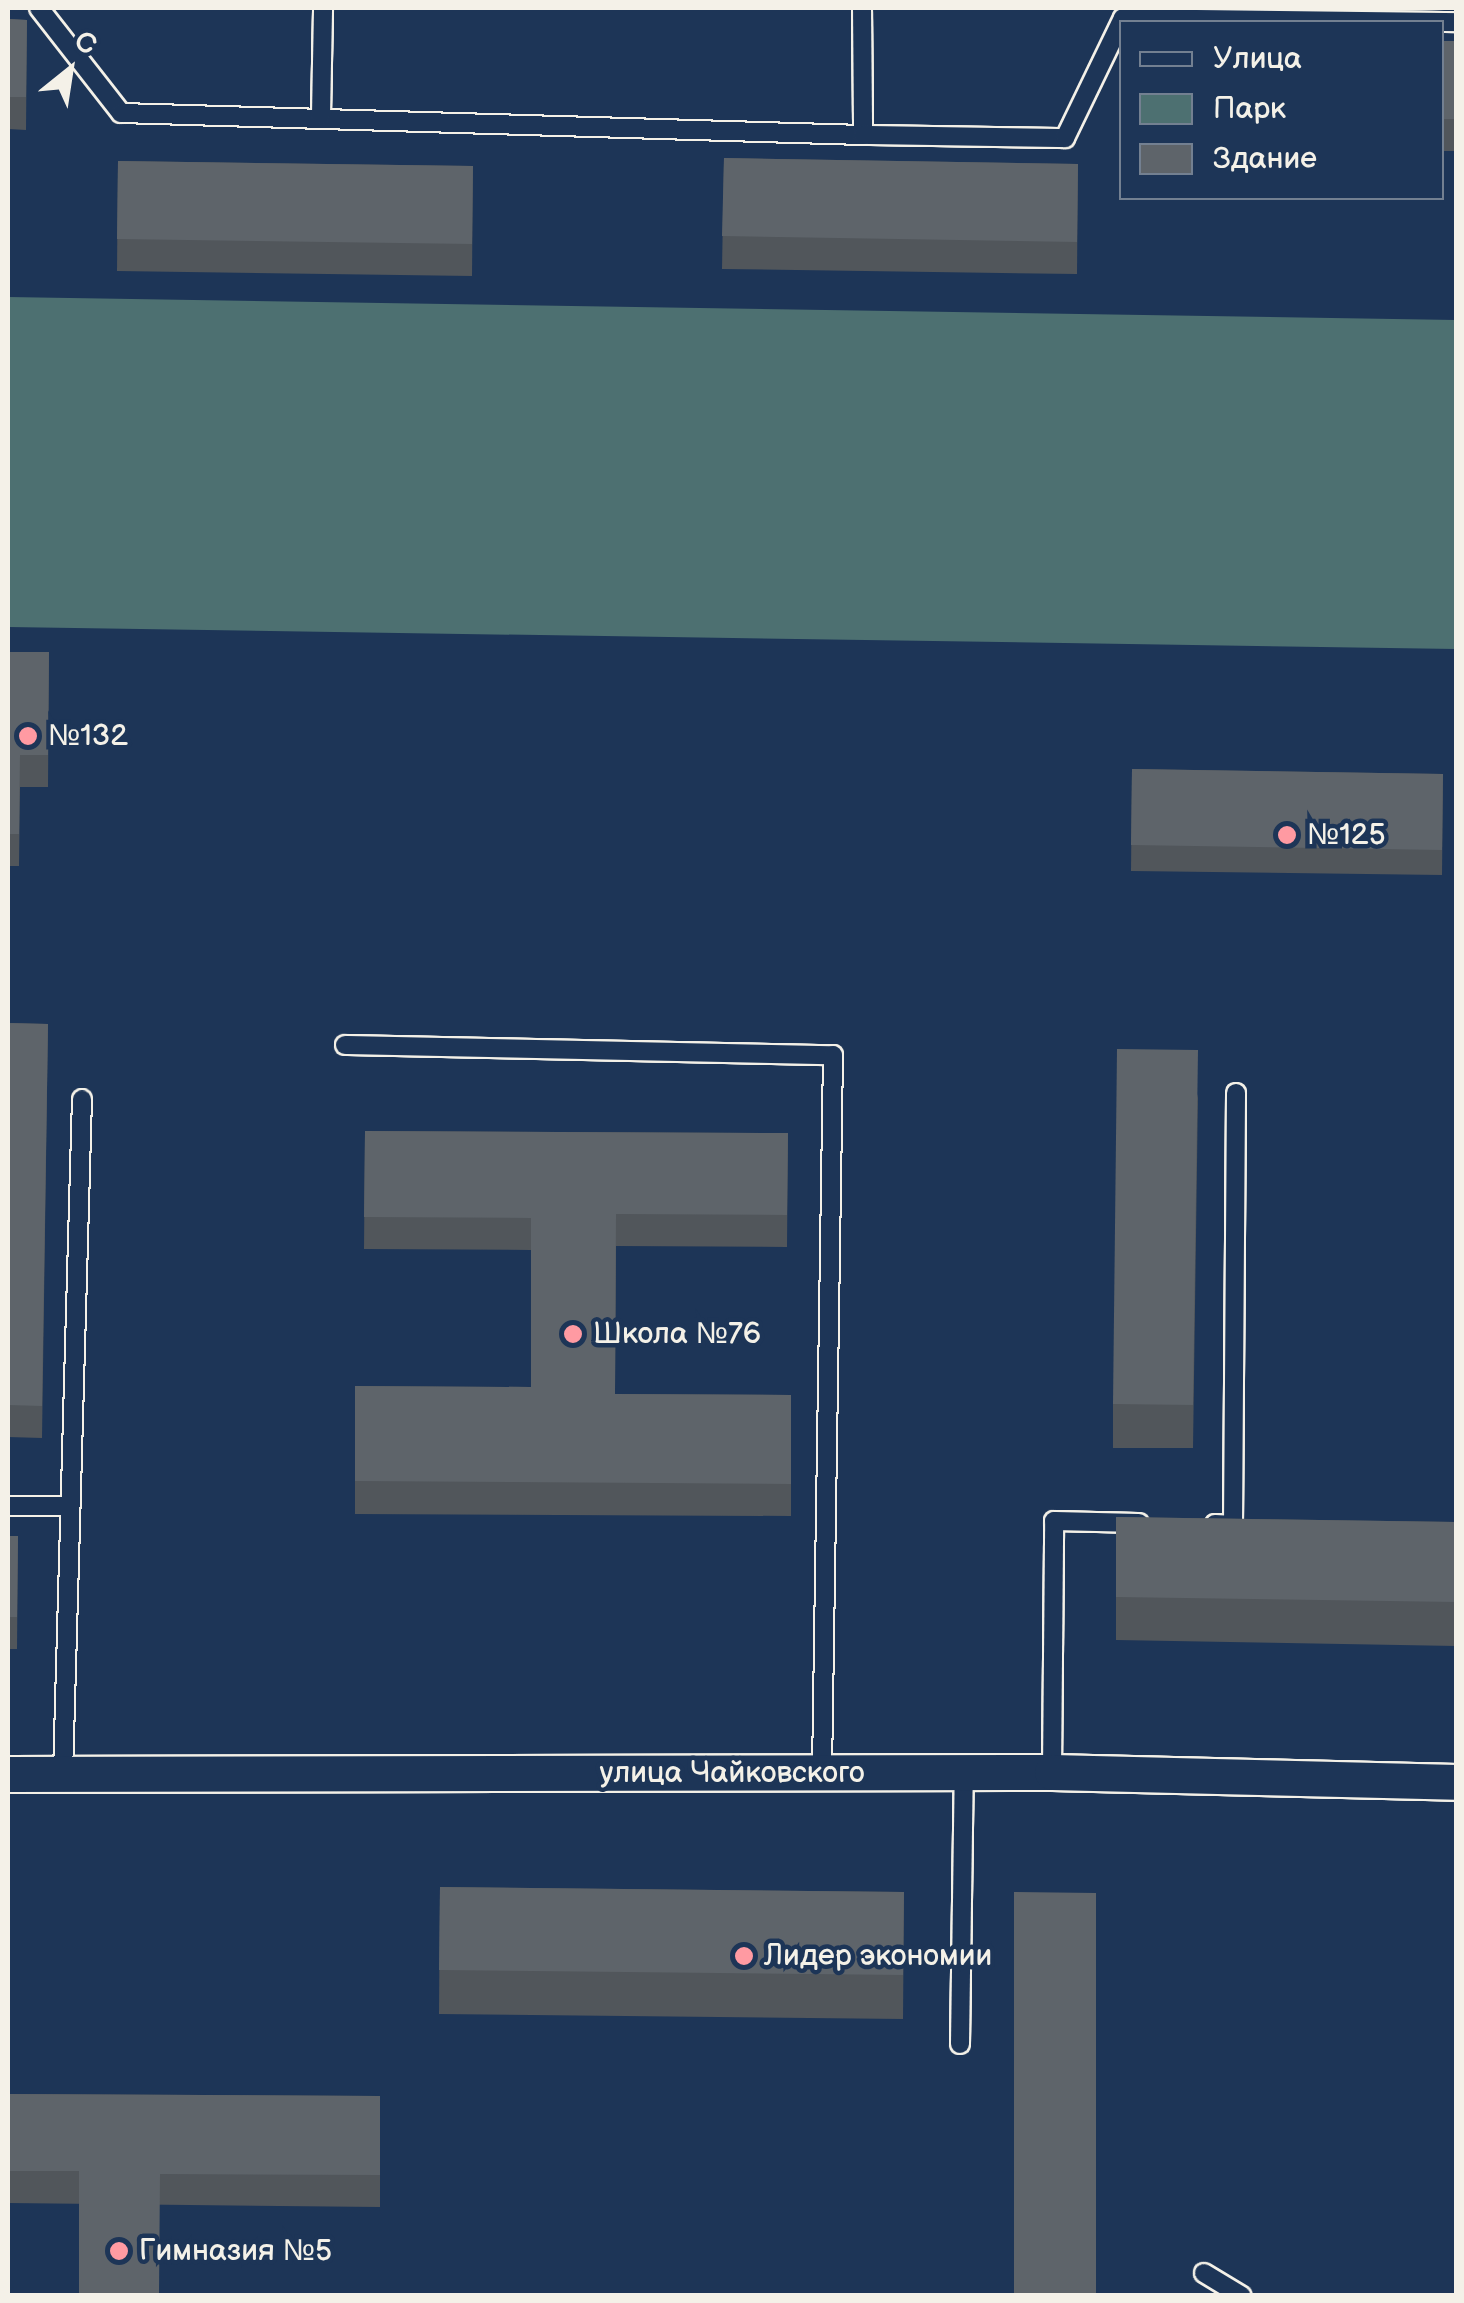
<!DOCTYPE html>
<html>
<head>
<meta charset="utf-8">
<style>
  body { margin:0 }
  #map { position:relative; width:1464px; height:2303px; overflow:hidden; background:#1d3557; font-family:"Balsamiq Sans",sans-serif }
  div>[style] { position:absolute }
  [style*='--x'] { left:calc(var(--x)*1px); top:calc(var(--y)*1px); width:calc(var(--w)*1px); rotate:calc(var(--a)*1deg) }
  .green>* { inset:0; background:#4d7071 }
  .roads { filter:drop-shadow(2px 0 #f4f1e8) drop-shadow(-2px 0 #f4f1e8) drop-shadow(0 2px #f4f1e8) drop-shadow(0 -2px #f4f1e8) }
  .lane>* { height:18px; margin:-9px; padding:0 9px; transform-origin:9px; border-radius:9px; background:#1d3557 }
  .street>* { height:35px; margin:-17.5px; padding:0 17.5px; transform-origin:17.5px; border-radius:17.5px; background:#1d3557 }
  .wall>* { inset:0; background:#51565b }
  .building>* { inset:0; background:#5e646a }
  .dots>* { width:28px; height:28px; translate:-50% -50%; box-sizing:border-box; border:5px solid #1d3557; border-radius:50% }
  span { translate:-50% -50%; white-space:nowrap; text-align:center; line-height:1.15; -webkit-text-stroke:9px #1d3557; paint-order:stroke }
  .poi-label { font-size:30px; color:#f4f1e8 }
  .left { translate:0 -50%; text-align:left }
  .street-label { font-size:30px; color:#f4f1e8 }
  .frame { position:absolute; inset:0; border:10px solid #f4f1e8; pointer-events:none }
  .legend { position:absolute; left:1119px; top:20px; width:325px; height:180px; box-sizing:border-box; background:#1d3557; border:2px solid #738091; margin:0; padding:12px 18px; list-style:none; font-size:30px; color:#f4f1e8 }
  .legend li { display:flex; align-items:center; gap:20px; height:50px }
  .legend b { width:50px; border:2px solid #738091 }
  .north { position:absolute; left:20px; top:20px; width:100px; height:100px; -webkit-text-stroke:8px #1d3557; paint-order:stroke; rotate:30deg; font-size:28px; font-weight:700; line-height:40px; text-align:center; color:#f4f1e8 }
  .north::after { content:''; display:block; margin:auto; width:35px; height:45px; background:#f4f1e8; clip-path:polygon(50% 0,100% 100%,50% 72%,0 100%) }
</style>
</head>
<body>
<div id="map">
  <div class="green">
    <i style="clip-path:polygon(8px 297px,1456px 320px,1456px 649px,8px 627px)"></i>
  </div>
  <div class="roads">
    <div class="lane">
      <i style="--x:39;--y:8;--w:133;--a:52"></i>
      <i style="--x:121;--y:113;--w:742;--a:1.7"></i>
      <i style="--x:862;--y:8;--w:127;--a:89.5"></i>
      <i style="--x:863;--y:135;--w:202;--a:0.9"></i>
      <i style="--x:1065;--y:138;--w:133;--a:-64.2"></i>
      <i style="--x:1123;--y:18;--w:333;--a:0.7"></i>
      <i style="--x:321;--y:115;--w:107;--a:-88.9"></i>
      <i style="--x:345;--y:1045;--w:488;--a:1.2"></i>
      <i style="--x:833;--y:1055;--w:717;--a:90.88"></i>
      <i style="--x:8;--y:1506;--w:62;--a:0"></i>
      <i style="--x:1215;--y:1524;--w:18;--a:3"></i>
      <i style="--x:1233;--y:1525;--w:432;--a:-89.6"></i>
      <i style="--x:1052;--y:1772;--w:251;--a:-89.5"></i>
      <i style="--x:1054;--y:1521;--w:85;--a:1.3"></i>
      <i style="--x:63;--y:1774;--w:675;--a:-88.39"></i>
      <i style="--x:960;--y:2044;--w:270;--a:-89.2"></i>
      <i style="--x:1204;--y:2273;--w:44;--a:31.2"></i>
    </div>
    <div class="street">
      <i style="--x:8;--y:1774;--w:1044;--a:-0.11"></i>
      <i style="--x:1052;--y:1772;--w:404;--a:1.4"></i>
    </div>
  </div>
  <div class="wall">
    <i style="clip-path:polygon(8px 19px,27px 20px,26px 130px,8px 129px)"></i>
    <i style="clip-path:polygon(1442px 41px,1456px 41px,1456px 151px,1442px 151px)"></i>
    <i style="clip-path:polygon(724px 158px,1078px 164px,1077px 274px,722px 269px)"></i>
    <i style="clip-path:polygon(118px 161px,473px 166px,472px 276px,117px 271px)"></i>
    <i style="clip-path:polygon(8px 652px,49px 652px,48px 787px,20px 787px,19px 866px,8px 866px)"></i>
    <i style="clip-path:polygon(1132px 769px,1443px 774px,1442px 875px,1131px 871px)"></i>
    <i style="clip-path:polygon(8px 1023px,48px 1024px,42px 1438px,8px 1437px)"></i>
    <i style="clip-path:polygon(1198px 1094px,1193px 1448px,1113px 1448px,1113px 1404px)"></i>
    <i style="clip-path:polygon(365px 1131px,788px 1133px,787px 1247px,616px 1246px,615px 1394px,791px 1395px,791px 1516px,355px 1514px,355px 1386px,531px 1387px,531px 1250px,364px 1249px)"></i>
    <i style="clip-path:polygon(1116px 1517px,1456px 1522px,1456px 1646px,1116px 1640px)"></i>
    <i style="clip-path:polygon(8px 1536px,18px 1536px,17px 1649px,8px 1649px)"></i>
    <i style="clip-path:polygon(440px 1887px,904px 1892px,903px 2019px,439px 2014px)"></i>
    <i style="clip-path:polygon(8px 2094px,380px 2096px,380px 2207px,8px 2203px)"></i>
  </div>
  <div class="building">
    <i style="clip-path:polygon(8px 19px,27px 20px,26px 97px,8px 97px)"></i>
    <i style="clip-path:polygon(1442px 41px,1456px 41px,1456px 119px,1442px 119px)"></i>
    <i style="clip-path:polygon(724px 158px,1078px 164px,1077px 242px,722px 236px)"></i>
    <i style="clip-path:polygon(118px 161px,473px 166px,472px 244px,117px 239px)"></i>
    <i style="clip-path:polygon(8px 652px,49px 652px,48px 755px,20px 755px,19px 834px,8px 834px)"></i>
    <i style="clip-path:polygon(1132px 769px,1443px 774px,1442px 850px,1131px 845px)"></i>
    <i style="clip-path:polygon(8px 1023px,48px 1024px,42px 1406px,8px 1405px)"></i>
    <i style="clip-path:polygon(1117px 1049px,1198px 1050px,1193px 1405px,1113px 1404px)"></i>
    <i style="clip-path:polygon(365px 1131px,788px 1133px,787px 1215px,616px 1214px,615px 1394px,791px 1395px,791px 1484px,355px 1481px,355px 1386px,531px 1387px,531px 1218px,364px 1217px)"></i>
    <i style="clip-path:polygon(1116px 1517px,1456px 1522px,1456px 1602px,1116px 1597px)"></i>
    <i style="clip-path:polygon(8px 1536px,18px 1536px,17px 1617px,8px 1617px)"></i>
    <i style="clip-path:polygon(440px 1887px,904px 1892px,903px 1975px,439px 1970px)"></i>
    <i style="clip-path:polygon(1014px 1892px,1096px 1893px,1096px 2296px,1014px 2296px)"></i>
    <i style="clip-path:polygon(8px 2094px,380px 2096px,380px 2175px,160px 2174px,159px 2296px,79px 2296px,79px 2171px,8px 2171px)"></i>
  </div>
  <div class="dots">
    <i style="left:28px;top:736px;background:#ff9aa2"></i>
    <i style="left:1287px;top:835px;background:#ff9aa2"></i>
    <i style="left:573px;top:1334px;background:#ff9aa2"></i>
    <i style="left:744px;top:1956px;background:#ff9aa2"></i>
    <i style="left:119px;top:2251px;background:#ff9aa2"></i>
  </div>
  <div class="poi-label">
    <span class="left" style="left:48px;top:736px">№132</span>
    <span class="left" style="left:1307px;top:835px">№125</span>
    <span class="left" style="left:593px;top:1334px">Школа №76</span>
    <span class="left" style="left:764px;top:1956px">Лидер экономии</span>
    <span class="left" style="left:139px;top:2251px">Гимназия №5</span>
  </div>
  <div class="street-label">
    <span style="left:732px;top:1773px">улица Чайковского</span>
  </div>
  <div class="frame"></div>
  <ul class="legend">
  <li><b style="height:12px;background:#1d3557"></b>Улица</li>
  <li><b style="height:28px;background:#4d7071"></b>Парк</li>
  <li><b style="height:28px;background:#5e646a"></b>Здание</li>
  </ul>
  <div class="north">С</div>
</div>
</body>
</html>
